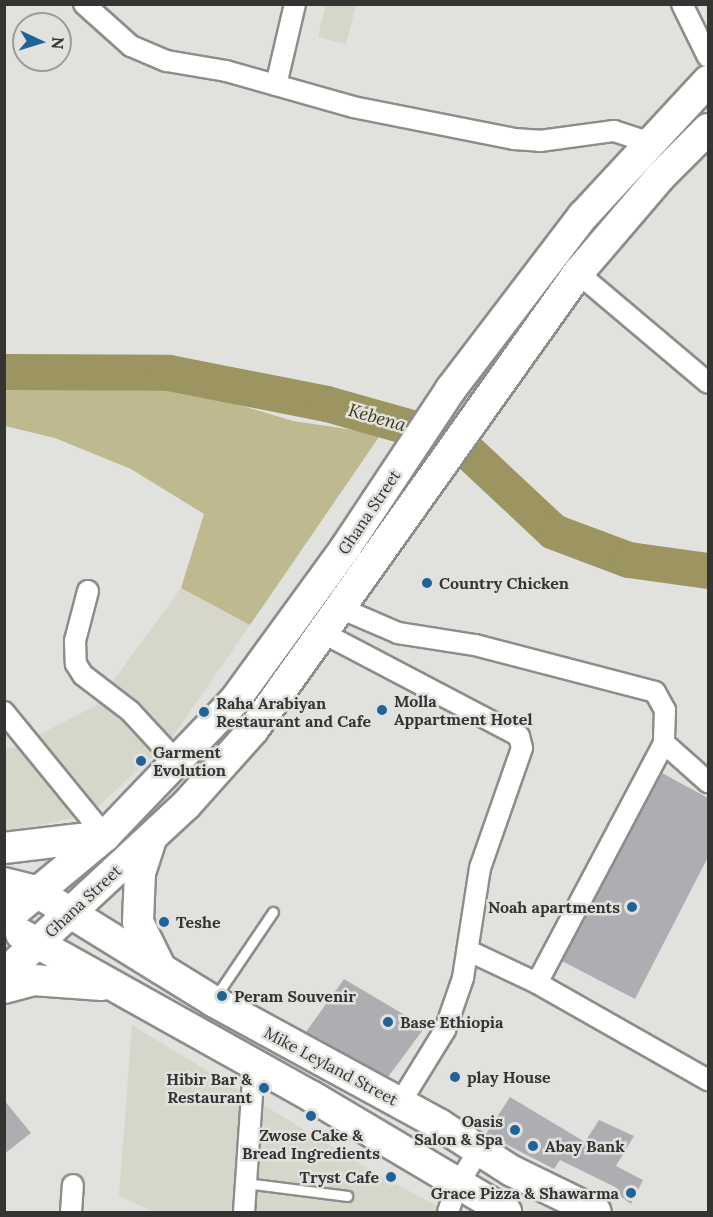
<!DOCTYPE html>
<html>
<head>
<meta charset="utf-8">
<style>
  body { margin:0 }
  #map { position:relative; width:713px; height:1217px; overflow:hidden; background:#e1e1de; font-family:Lora,serif }
  div>[style] { position:absolute }
  [style*='--x'] { left:calc(var(--x)*1px); top:calc(var(--y)*1px); width:calc(var(--w)*1px); rotate:calc(var(--a)*1deg) }
  .built>* { inset:0; background:#d7d6cb }
  .green>* { inset:0; background:#beb98f }
  .river>* { height:36px; margin:-18px; padding:0 18px; transform-origin:18px; border-radius:18px; background:#9c9562 }
  .building>* { inset:0; background:#acaeb1 }
  .roads { filter:drop-shadow(2px 0 #8e8d8a) drop-shadow(-2px 0 #8e8d8a) drop-shadow(0 2px #8e8d8a) drop-shadow(0 -2px #8e8d8a) }
  .service>* { height:9px; margin:-4.5px; padding:0 4.5px; transform-origin:4.5px; border-radius:4.5px; background:#fff }
  .minor>* { height:20px; margin:-10px; padding:0 10px; transform-origin:10px; border-radius:10px; background:#fff }
  .primary>* { height:30px; margin:-15px; padding:0 15px; transform-origin:15px; border-radius:15px; background:#fff }
  .dots>* { width:16px; height:16px; translate:-50% -50%; box-sizing:border-box; border:3px solid #e1e1de; border-radius:50% }
  span { translate:-50% -50%; white-space:nowrap; text-align:center; line-height:1.15; -webkit-text-stroke:5px #e1e1de; paint-order:stroke }
  .street-label { font-size:16px; color:#343433 }
  .poi-label { font-size:16px; color:#343433; font-weight:700 }
  .left { translate:0 -50%; text-align:left }
  .right { translate:-100% -50%; text-align:right }
  .water-label { font-size:18px; color:#3f3a0f; font-style:italic }
  .frame { position:absolute; inset:0; border:6px solid #343433; pointer-events:none }
  .north { position:absolute; left:12px; top:12px; width:60px; height:60px; box-sizing:border-box; background:#e1e1de; border:2px solid #9c9c9a; border-radius:50%; rotate:94deg; font-size:16px; font-weight:700; line-height:24px; text-align:center; color:#343433 }
  .north::after { content:''; display:block; margin:auto; width:21px; height:27px; background:#216297; clip-path:polygon(50% 0,100% 100%,50% 72%,0 100%) }
</style>
</head>
<body>
<div id="map">
  <div class="built">
    <i style="clip-path:polygon(326px 4px,356px 5px,346px 44px,318px 37px)"></i>
    <i style="clip-path:polygon(181px 588px,250px 625px,171px 739px,90px 814px,5px 832px,4px 749px,13px 748px,95px 706px)"></i>
    <i style="clip-path:polygon(132px 1025px,367px 1168px,448px 1212px,154px 1212px,119px 1196px)"></i>
  </div>
  <div class="green">
    <i style="clip-path:polygon(5px 383px,169px 384px,293px 421px,381px 434px,250px 625px,181px 588px,204px 514px,131px 469px,55px 438px,5px 426px)"></i>
  </div>
  <div class="river">
    <i style="--x:4;--y:372;--w:165;--a:0.3"></i>
    <i style="--x:169;--y:373;--w:161;--a:11.1"></i>
    <i style="--x:327;--y:404;--w:96;--a:15.8"></i>
    <i style="--x:419;--y:430;--w:28;--a:4"></i>
    <i style="--x:447;--y:432;--w:146;--a:43.1"></i>
    <i style="--x:554;--y:532;--w:80;--a:20.5"></i>
    <i style="--x:629;--y:560;--w:80;--a:7.9"></i>
  </div>
  <div class="building">
    <i style="clip-path:polygon(662px 773px,708px 798px,708px 857px,635px 999px,562px 961px)"></i>
    <i style="clip-path:polygon(344px 979px,425px 1027px,388px 1077px,306px 1032px)"></i>
    <i style="clip-path:polygon(510px 1097px,585px 1142px,599px 1120px,634px 1136px,616px 1166px,643px 1180px,631px 1204px,615px 1192px,617px 1188px,560px 1160px,554px 1169px,486px 1134px)"></i>
    <i style="clip-path:polygon(4px 1100px,31px 1133px,4px 1154px)"></i>
  </div>
  <div class="roads">
    <div class="service">
      <i style="--x:214;--y:999;--w:105;--a:-55.9"></i>
      <i style="--x:246;--y:1183;--w:102;--a:7.3"></i>
    </div>
    <div class="minor">
      <i style="--x:84;--y:4;--w:63;--a:41.8"></i>
      <i style="--x:131;--y:46;--w:39;--a:23"></i>
      <i style="--x:167;--y:61;--w:60;--a:9.6"></i>
      <i style="--x:226;--y:71;--w:132;--a:15.8"></i>
      <i style="--x:353;--y:107;--w:164;--a:11.2"></i>
      <i style="--x:514;--y:139;--w:26;--a:4"></i>
      <i style="--x:540;--y:141;--w:75;--a:-7.7"></i>
      <i style="--x:614;--y:131;--w:35;--a:18"></i>
      <i style="--x:682;--y:4;--w:59;--a:63.9"></i>
      <i style="--x:276;--y:85;--w:83;--a:-76.8"></i>
      <i style="--x:578;--y:273;--w:170;--a:40.2"></i>
      <i style="--x:88;--y:591;--w:52;--a:104.6"></i>
      <i style="--x:75;--y:641;--w:23;--a:88"></i>
      <i style="--x:76;--y:664;--w:13;--a:58"></i>
      <i style="--x:83;--y:675;--w:59;--a:37.5"></i>
      <i style="--x:130;--y:711;--w:69;--a:47.3"></i>
      <i style="--x:340;--y:608;--w:63;--a:23.3"></i>
      <i style="--x:398;--y:633;--w:78;--a:8.9"></i>
      <i style="--x:475;--y:645;--w:186;--a:14.6"></i>
      <i style="--x:655;--y:692;--w:21;--a:61"></i>
      <i style="--x:665;--y:710;--w:33;--a:92"></i>
      <i style="--x:664;--y:743;--w:59;--a:41.6"></i>
      <i style="--x:323;--y:633;--w:221;--a:27.7"></i>
      <i style="--x:519;--y:736;--w:12;--a:76"></i>
      <i style="--x:522;--y:748;--w:127;--a:109.3"></i>
      <i style="--x:480;--y:868;--w:111;--a:98.8"></i>
      <i style="--x:463;--y:978;--w:55;--a:109.1"></i>
      <i style="--x:445;--y:1030;--w:86;--a:121.7"></i>
      <i style="--x:4;--y:712;--w:160;--a:50.8"></i>
      <i style="--x:469;--y:951;--w:75;--a:25.2"></i>
      <i style="--x:537;--y:983;--w:197;--a:29.6"></i>
      <i style="--x:537;--y:983;--w:272;--a:-62.1"></i>
      <i style="--x:71;--y:1212;--w:27;--a:-86"></i>
      <i style="--x:244;--y:1212;--w:147;--a:-86.1"></i>
      <i style="--x:448;--y:1212;--w:28;--a:-71"></i>
      <i style="--x:457;--y:1186;--w:42;--a:-58.6"></i>
    </div>
    <div class="primary">
      <i style="--x:151;--y:839;--w:35;--a:108"></i>
      <i style="--x:140;--y:872;--w:50;--a:92.3"></i>
      <i style="--x:138;--y:922;--w:52;--a:63.9"></i>
      <i style="--x:4;--y:848;--w:102;--a:-6.8"></i>
      <i style="--x:4;--y:883;--w:32;--a:14"></i>
      <i style="--x:35;--y:891;--w:209;--a:31.7"></i>
      <i style="--x:213;--y:1001;--w:259;--a:28.6"></i>
      <i style="--x:440;--y:1125;--w:85;--a:32.6"></i>
      <i style="--x:512;--y:1171;--w:93;--a:26"></i>
      <i style="--x:4;--y:920;--w:131;--a:-39.7"></i>
      <i style="--x:105;--y:836;--w:188;--a:-46.3"></i>
      <i style="--x:235;--y:700;--w:189;--a:-54"></i>
      <i style="--x:346;--y:547;--w:190;--a:-56.4"></i>
      <i style="--x:451;--y:389;--w:218;--a:-52.7"></i>
      <i style="--x:583;--y:216;--w:184;--a:-47.2"></i>
      <i style="--x:21;--y:934;--w:332;--a:29.2"></i>
      <i style="--x:311;--y:1096;--w:227;--a:30.7"></i>
      <i style="--x:4;--y:974;--w:248;--a:-42.9"></i>
      <i style="--x:186;--y:805;--w:101;--a:-48.2"></i>
      <i style="--x:253;--y:730;--w:561;--a:-54.58"></i>
      <i style="--x:578;--y:273;--w:126;--a:-49.5"></i>
      <i style="--x:660;--y:177;--w:68;--a:-45"></i>
      <i style="--x:4;--y:988;--w:30;--a:-15"></i>
      <i style="--x:33;--y:980;--w:69;--a:4.1"></i>
    </div>
  </div>
  <div class="dots">
    <i style="left:427px;top:583px;background:#216297"></i>
    <i style="left:382px;top:710px;background:#216297"></i>
    <i style="left:204px;top:712px;background:#216297"></i>
    <i style="left:141px;top:761px;background:#216297"></i>
    <i style="left:632px;top:907px;background:#216297"></i>
    <i style="left:164px;top:922px;background:#216297"></i>
    <i style="left:222px;top:996px;background:#216297"></i>
    <i style="left:388px;top:1022px;background:#216297"></i>
    <i style="left:455px;top:1077px;background:#216297"></i>
    <i style="left:264px;top:1088px;background:#216297"></i>
    <i style="left:311px;top:1116px;background:#216297"></i>
    <i style="left:515px;top:1130px;background:#216297"></i>
    <i style="left:533px;top:1146px;background:#216297"></i>
    <i style="left:391px;top:1177px;background:#216297"></i>
    <i style="left:631px;top:1193px;background:#216297"></i>
  </div>
  <div class="street-label">
    <span style="left:369px;top:512px;rotate:-56deg">Ghana Street</span>
    <span style="left:83px;top:901px;rotate:-43deg">Ghana Street</span>
    <span style="left:331px;top:1066px;rotate:28deg">Mike Leyland Street</span>
  </div>
  <div class="poi-label">
    <span class="left" style="left:439px;top:583px">Country Chicken</span>
    <span class="left" style="left:394px;top:710px">Molla<br>Appartment Hotel</span>
    <span class="left" style="left:216px;top:712px">Raha Arabiyan<br>Restaurant and Cafe</span>
    <span class="left" style="left:153px;top:761px">Garment<br>Evolution</span>
    <span class="right" style="left:620px;top:907px">Noah apartments</span>
    <span class="left" style="left:176px;top:922px">Teshe</span>
    <span class="left" style="left:234px;top:996px">Peram Souvenir</span>
    <span class="left" style="left:400px;top:1022px">Base Ethiopia</span>
    <span class="left" style="left:467px;top:1077px">play House</span>
    <span class="right" style="left:252px;top:1088px">Hibir Bar &amp;<br>Restaurant</span>
    <span class="right" style="left:503px;top:1130px">Oasis<br>Salon &amp; Spa</span>
    <span style="left:311px;top:1144px">Zwose Cake &amp;<br>Bread Ingredients</span>
    <span class="left" style="left:545px;top:1146px">Abay Bank</span>
    <span class="right" style="left:379px;top:1177px">Tryst Cafe</span>
    <span class="right" style="left:619px;top:1193px">Grace Pizza &amp; Shawarma</span>
  </div>
  <div class="water-label">
    <span style="left:377px;top:418px;rotate:16deg">Kebena</span>
  </div>
  <div class="frame"></div>
  <div class="north">N</div>
</div>
</body>
</html>
